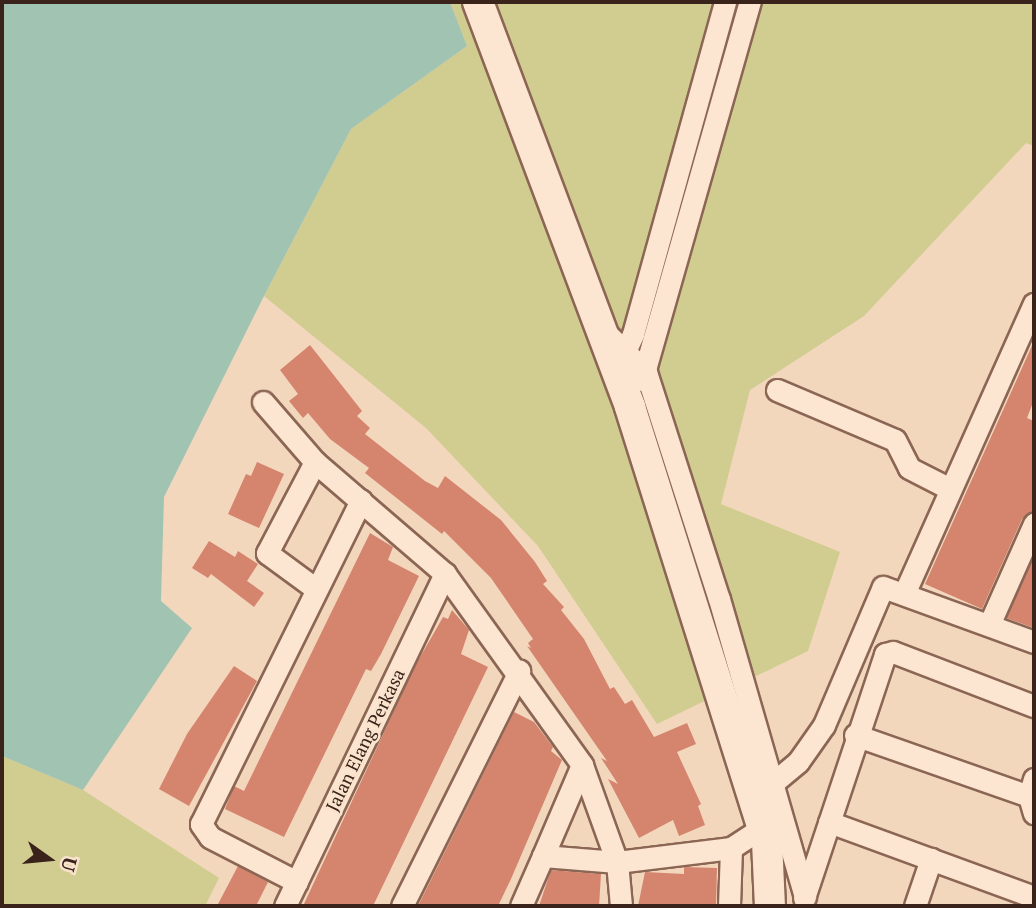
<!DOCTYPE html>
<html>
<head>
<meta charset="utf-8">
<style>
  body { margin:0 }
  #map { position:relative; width:1036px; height:908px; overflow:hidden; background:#f2d7bd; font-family:"PT Serif",serif }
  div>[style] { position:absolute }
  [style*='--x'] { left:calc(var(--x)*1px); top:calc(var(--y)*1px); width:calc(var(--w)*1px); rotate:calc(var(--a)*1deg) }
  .green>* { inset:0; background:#d1cc90 }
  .water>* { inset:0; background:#a1c3b2 }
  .building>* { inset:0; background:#d5846e }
  .roads { filter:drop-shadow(2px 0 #8c6654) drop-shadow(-2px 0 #8c6654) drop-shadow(0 2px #8c6654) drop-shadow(0 -2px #8c6654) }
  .street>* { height:21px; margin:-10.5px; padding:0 10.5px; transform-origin:10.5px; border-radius:10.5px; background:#fce6d1 }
  .secondary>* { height:30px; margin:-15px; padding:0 15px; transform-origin:15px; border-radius:15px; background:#fce6d1 }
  span { translate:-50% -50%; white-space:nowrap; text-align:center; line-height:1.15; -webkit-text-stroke:5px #f9e3cd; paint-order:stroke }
  .street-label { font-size:18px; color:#39231a }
  .frame { position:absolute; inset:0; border:4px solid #39231a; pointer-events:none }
  .north { position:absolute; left:14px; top:824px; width:70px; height:70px; -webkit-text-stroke:5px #f9e3cd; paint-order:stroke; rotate:105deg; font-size:19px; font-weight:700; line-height:28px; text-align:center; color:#39231a }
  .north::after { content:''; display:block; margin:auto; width:24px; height:32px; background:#39231a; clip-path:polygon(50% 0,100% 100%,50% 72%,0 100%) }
</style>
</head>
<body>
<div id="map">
  <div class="green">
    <i style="clip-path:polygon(450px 2px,1034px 2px,1034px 146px,1026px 143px,864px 316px,750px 390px,721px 504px,840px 552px,808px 651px,657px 724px,538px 546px,426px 428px,264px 296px,351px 129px,467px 46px)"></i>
    <i style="clip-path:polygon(2px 756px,83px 790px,219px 878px,205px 906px,2px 906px)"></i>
  </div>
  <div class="water">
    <i style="clip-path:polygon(2px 2px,450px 2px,467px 46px,351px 129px,264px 296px,164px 497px,161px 601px,192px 628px,83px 790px,2px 756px)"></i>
  </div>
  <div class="building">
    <i style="clip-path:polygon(1034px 341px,1034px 400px,1027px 418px,1034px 421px,1034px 511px,1022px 519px,982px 609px,925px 584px)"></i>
    <i style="clip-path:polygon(310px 345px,362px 411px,357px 416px,370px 428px,365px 434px,425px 481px,438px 488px,445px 476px,501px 520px,535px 562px,547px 581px,543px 584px,564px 607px,561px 610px,584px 639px,610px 689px,614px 687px,625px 704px,632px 700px,654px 737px,687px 723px,696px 744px,677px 752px,701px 804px,698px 806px,705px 825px,679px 836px,673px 820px,639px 838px,608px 779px,618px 784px,601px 758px,607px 761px,527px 646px,531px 648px,528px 643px,533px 639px,491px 578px,444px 531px,442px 534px,365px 473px,369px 468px,330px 439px,308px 413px,303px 418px,289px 401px,298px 394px,280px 370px)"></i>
    <i style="clip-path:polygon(257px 462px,284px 474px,259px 528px,228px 514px,246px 474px,251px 476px)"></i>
    <i style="clip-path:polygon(370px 533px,393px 547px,388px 560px,419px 576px,381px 654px,371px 671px,366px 669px,284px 837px,225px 809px,234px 786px,244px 791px)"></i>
    <i style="clip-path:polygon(209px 541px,235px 557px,238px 551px,258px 564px,247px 581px,264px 593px,254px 607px,211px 574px,208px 578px,192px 568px)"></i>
    <i style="clip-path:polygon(1034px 556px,1034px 628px,1006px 618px)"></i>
    <i style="clip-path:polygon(452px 610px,469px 630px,461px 654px,488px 667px,373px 906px,303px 906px,415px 666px,443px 617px,448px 619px)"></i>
    <i style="clip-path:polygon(234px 666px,257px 681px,189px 806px,159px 789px,187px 734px)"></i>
    <i style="clip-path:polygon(514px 712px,534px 722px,553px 747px,551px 751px,562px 760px,511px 879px,498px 906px,418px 906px)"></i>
    <i style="clip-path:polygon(238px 866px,268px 882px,256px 906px,217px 906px)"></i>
    <i style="clip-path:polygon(684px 867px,717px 868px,716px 906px,638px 906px,645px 872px,684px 874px)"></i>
    <i style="clip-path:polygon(551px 870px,601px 874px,599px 906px,539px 906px)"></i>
  </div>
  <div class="roads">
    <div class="street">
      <i style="--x:603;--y:330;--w:60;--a:44.3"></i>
      <i style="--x:646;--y:372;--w:238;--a:72.2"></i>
      <i style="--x:719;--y:599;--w:310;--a:73.9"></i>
      <i style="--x:621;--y:360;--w:29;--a:-65"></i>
      <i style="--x:633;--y:334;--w:345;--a:-74.5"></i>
      <i style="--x:642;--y:380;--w:393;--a:-74.1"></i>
      <i style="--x:777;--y:390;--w:128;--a:23"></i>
      <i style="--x:895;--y:440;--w:31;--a:63"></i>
      <i style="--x:909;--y:468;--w:46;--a:27.1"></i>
      <i style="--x:263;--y:402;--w:79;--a:49.1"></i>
      <i style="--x:315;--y:462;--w:172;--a:40.7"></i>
      <i style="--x:445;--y:574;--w:235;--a:54.3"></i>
      <i style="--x:582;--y:765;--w:103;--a:70.2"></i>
      <i style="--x:617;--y:862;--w:115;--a:-7"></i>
      <i style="--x:731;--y:848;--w:59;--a:-33.1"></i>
      <i style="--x:315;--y:462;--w:103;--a:117.8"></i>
      <i style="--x:267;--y:553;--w:61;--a:36.3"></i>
      <i style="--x:904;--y:594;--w:318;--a:-65.9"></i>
      <i style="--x:989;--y:625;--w:111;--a:-66"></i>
      <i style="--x:855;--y:735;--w:184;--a:19.3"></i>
      <i style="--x:582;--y:765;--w:99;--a:113.2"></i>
      <i style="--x:543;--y:856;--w:74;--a:4.6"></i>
      <i style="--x:617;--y:862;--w:44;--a:84.8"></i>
      <i style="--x:1034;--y:779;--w:18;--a:106"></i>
      <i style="--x:1029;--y:796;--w:18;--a:74"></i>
      <i style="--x:762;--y:792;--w:47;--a:-39.8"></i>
      <i style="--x:798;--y:762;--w:45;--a:-54.9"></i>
      <i style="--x:824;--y:725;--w:150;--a:-66.9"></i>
      <i style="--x:883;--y:587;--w:161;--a:20"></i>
      <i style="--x:829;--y:822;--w:218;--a:20.1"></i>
      <i style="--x:297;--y:882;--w:98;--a:-152.7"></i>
      <i style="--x:210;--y:837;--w:16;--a:-125"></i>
      <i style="--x:201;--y:824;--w:361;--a:-63.7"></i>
      <i style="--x:804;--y:898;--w:257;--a:-71.6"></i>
      <i style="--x:885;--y:654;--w:8;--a:-14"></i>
      <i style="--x:893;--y:652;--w:151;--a:21"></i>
      <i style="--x:285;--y:906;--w:369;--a:-64.3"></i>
      <i style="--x:402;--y:906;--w:263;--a:-63.5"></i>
      <i style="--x:521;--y:906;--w:55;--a:-66.3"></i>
      <i style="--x:729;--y:906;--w:58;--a:-88"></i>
      <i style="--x:915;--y:906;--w:50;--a:-71.2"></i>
    </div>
    <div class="secondary">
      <i style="--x:478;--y:2;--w:433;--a:69.4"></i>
      <i style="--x:630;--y:407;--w:455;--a:72.5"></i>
      <i style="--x:767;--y:841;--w:65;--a:87.4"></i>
    </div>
  </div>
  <div class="street-label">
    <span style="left:365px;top:740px;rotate:-64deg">Jalan Elang Perkasa</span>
  </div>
  <div class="frame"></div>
  <div class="north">U</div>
</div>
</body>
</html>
